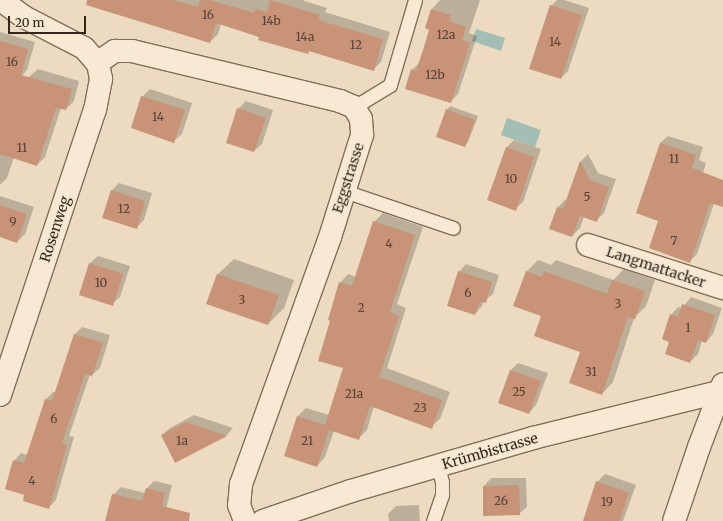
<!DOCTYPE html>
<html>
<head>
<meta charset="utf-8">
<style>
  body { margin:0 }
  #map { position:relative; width:723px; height:521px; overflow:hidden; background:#ecdbc0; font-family:Merriweather,serif }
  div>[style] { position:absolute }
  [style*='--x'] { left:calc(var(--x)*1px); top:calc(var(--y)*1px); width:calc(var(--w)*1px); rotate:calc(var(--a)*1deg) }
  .water>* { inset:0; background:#a3beb4 }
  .shadow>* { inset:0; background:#0003 }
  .building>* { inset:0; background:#c89377 }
  .roads { filter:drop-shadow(1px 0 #846d59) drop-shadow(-1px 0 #846d59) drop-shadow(0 1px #846d59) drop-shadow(0 -1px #846d59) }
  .lane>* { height:13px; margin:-6.5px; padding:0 6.5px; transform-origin:6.5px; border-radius:6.5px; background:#f7e9d3 }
  .street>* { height:22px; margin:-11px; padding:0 11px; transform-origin:11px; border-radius:11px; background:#f7e9d3 }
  span { translate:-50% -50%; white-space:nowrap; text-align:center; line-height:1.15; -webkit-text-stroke:3px #f3e6cf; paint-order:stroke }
  .number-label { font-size:12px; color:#594134 }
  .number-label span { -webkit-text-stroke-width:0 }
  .street-label { font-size:14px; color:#34261d }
  .scale { position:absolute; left:8px; top:16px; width:78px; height:18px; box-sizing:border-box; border:2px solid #34261d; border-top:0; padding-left:5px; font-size:12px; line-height:14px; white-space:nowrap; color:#34261d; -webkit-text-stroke:3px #f3e6cf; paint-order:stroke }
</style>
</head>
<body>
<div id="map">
  <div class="water">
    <i style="clip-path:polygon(476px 29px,505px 38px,501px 51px,472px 41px)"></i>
    <i style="clip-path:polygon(507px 118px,541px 130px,535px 147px,501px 135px)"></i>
  </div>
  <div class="shadow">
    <i style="clip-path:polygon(121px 0,302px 0,327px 8px,325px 12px,390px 32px,381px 62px,373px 70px,310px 51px,307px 53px,221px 24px,218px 34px,210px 42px)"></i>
    <i style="clip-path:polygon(440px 0,480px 0,469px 33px,477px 36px,458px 94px,450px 102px,412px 70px,420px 62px,431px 29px,426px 28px,432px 9px)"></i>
    <i style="clip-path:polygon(557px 0,564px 0,589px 8px,568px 71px,561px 78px,551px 6px)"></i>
    <i style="clip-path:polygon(0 32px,35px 42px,27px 70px,20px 78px,0 72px)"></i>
    <i style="clip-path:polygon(38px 69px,79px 81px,74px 101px,66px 109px,61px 108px,45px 157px,37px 165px,14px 157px,7px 178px,0 185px,0 126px,17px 118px,29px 77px)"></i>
    <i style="clip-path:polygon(150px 89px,192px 103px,182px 134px,174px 141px,142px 97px)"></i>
    <i style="clip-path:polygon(246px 101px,273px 110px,262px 144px,254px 151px,238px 109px)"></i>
    <i style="clip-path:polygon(450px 106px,478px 116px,468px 142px,465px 146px,447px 110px)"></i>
    <i style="clip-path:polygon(668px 136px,703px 147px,699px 160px,706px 163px,703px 173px,722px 180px,697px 254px,690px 261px,659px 220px,660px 143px)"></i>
    <i style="clip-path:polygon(514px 140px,541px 149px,523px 202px,515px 209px,488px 200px,507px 147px)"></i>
    <i style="clip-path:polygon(588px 154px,598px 173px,616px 179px,604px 213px,596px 221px,584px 217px,580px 228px,572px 236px,557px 208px,565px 200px,567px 201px,581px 161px)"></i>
    <i style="clip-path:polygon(119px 183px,152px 193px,144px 220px,136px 228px,112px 190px)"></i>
    <i style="clip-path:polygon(0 196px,34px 207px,25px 234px,17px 242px,0 236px)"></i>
    <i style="clip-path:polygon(383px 213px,423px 227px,397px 304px,406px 308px,387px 368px,450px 392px,440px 419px,431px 427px,374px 406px,367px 430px,358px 439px,334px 431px,325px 457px,317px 466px,298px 416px,306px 408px,329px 415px,344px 367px,331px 320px,340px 283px,348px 274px,356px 277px,374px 222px)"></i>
    <i style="clip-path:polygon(98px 256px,130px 266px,120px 297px,112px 304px,80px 294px,90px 263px)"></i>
    <i style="clip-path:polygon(234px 259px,294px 280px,284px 308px,268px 324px,218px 274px)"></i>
    <i style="clip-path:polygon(538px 260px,551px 265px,556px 260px,613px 280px,624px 269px,655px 280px,646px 306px,634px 318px,613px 382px,602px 394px,581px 352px,542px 315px,527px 271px)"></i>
    <i style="clip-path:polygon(466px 264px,499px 275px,493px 294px,484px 301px,482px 306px,475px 314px,459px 272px)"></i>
    <i style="clip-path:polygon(691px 297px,722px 308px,713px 334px,706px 342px,702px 341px,698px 354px,690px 362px,671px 341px,671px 315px,678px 307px,682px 308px)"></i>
    <i style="clip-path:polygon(82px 327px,110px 335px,100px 368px,92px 375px,90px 374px,69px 436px,74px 437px,56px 500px,49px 507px,26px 494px,14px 461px,21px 453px,28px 455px,46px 399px,53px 392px,56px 393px,75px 334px)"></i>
    <i style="clip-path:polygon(518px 363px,548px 373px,536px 405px,529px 413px,511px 370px)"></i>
    <i style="clip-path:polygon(194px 415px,233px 428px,227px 435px,176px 461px,162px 435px,170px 428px)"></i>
    <i style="clip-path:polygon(605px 474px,636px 485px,623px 521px,591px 521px,597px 482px)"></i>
    <i style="clip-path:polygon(491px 478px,526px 478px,527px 507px,519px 514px,484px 486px)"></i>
    <i style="clip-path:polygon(154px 481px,172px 485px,163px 521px,106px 521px,113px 495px,121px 487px,145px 493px,147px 488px)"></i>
    <i style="clip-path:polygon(419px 505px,420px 521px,389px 521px,388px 514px,396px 506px)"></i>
  </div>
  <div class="building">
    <i style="clip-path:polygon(87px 0,172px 0,198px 7px,200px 0,210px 0,254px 13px,255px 9px,267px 12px,270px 0,320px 15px,318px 20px,383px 39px,374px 71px,309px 51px,308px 54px,258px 40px,259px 37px,216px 23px,210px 43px,86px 5px)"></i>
    <i style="clip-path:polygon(550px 5px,582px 15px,561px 79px,529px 69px)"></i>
    <i style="clip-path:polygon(431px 9px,451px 15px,449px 21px,466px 27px,462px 40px,470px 43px,451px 103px,405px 89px,411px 69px,416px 71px,423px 50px,429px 30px,425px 28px)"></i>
    <i style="clip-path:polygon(0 41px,28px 49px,21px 75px,72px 89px,66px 110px,56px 108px,37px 166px,0 154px)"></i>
    <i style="clip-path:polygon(141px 96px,185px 110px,174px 143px,131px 128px)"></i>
    <i style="clip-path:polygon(237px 108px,266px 118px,254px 152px,226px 143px)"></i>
    <i style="clip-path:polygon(446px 109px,475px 120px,465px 147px,436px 137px)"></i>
    <i style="clip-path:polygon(660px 143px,696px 155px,692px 168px,723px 180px,723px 207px,710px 203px,690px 263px,649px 248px,658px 221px,636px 213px)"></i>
    <i style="clip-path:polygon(506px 147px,534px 157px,516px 211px,487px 200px)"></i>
    <i style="clip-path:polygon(580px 161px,590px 180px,609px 187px,597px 222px,580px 216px,572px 237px,549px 229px,557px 207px,563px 209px)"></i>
    <i style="clip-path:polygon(111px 190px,145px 201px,137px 229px,102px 218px)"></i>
    <i style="clip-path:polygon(0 205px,27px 214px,17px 243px,0 237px)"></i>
    <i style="clip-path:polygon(373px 221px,415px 235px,390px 312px,399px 316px,379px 377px,442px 400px,432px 429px,370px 406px,359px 440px,329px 430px,317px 467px,284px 456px,297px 416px,325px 425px,343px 368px,318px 361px,330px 321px,328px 320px,339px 282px,352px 286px)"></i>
    <i style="clip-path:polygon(89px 263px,123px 274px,113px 306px,79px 295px)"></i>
    <i style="clip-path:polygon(458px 271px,492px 282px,486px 303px,480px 301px,475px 315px,447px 306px)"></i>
    <i style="clip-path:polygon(526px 271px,542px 277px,544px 271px,607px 294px,612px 280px,645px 291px,635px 319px,628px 317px,602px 395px,569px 383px,580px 352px,534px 336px,541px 316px,513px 306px)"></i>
    <i style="clip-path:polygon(217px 274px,279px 295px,268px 325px,206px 304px)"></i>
    <i style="clip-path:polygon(682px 304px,715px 315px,706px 343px,698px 340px,690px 363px,665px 354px,669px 342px,662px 339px,670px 314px,678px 317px)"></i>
    <i style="clip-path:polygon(74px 334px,103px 343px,92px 376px,85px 374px,62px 443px,67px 445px,49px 509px,23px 501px,24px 495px,5px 489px,13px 460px,24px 463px,45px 399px,52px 401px)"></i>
    <i style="clip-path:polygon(510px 370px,541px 381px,529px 414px,498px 403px)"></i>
    <i style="clip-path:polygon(186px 422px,227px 436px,175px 463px,161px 435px)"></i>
    <i style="clip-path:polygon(596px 481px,629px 493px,619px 521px,583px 521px)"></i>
    <i style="clip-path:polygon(519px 485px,520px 515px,483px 516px,483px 486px)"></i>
    <i style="clip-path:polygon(146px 488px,165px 493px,162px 506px,190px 513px,189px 521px,105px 521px,112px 494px,142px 501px)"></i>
  </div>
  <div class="roads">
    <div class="lane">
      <i style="--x:354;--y:107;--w:42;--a:-31.4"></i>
      <i style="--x:390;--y:85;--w:89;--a:-73.6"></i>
      <i style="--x:344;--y:191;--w:115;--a:18.7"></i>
      <i style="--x:433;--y:521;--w:28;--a:-71"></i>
      <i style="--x:442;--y:495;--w:13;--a:-90"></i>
      <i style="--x:442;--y:482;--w:16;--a:-104"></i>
    </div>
    <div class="street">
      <i style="--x:97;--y:63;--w:22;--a:-34"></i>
      <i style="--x:115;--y:51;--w:17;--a:0"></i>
      <i style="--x:132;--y:51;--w:214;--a:13.5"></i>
      <i style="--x:340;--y:101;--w:15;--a:23"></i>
      <i style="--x:354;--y:107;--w:14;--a:60"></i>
      <i style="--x:361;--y:119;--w:16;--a:86"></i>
      <i style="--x:362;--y:135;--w:107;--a:107.4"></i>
      <i style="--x:330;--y:237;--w:263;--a:109.8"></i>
      <i style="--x:241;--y:484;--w:21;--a:95"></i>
      <i style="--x:239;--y:505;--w:17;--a:69"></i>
      <i style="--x:588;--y:245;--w:142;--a:17.7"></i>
      <i style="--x:0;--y:395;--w:300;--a:-71.6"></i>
      <i style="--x:95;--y:110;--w:32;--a:-79"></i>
      <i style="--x:101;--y:79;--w:15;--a:-101"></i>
      <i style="--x:98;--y:64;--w:21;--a:-131"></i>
      <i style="--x:84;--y:48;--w:68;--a:-152.7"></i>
      <i style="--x:24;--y:17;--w:29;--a:-144"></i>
      <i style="--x:263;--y:521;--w:93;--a:-18.8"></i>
      <i style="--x:351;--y:491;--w:190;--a:-16.2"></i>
      <i style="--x:533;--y:438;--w:196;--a:-13.9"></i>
      <i style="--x:674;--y:521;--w:78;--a:-71.3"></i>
      <i style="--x:699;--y:447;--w:67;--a:-69.1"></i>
    </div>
  </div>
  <div class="number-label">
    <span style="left:208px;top:15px">16</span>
    <span style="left:271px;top:21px">14b</span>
    <span style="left:446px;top:35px">12a</span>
    <span style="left:305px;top:37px">14a</span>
    <span style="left:555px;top:42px">14</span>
    <span style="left:356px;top:45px">12</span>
    <span style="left:12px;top:62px">16</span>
    <span style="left:435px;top:75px">12b</span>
    <span style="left:158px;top:117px">14</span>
    <span style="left:22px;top:148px">11</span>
    <span style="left:674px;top:159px">11</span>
    <span style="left:511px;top:179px">10</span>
    <span style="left:587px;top:197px">5</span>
    <span style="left:124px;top:209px">12</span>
    <span style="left:13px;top:222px">9</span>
    <span style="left:674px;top:241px">7</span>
    <span style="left:389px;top:244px">4</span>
    <span style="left:101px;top:283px">10</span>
    <span style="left:468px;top:293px">6</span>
    <span style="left:242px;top:300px">3</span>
    <span style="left:618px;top:304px">3</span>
    <span style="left:361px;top:308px">2</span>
    <span style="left:688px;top:328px">1</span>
    <span style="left:591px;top:372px">31</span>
    <span style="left:519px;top:392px">25</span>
    <span style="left:354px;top:394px">21a</span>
    <span style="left:420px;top:408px">23</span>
    <span style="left:54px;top:419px">6</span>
    <span style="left:182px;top:441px">1a</span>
    <span style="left:307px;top:441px">21</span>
    <span style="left:32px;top:481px">4</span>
    <span style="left:501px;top:501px">26</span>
    <span style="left:607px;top:502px">19</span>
  </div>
  <div class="street-label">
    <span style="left:348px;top:178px;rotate:-72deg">Eggstrasse</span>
    <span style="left:55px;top:229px;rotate:-72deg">Rosenweg</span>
    <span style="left:656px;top:267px;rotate:18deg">Langmattacker</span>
    <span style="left:490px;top:451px;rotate:-16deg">Krümbistrasse</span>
  </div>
  <div class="scale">20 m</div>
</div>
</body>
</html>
